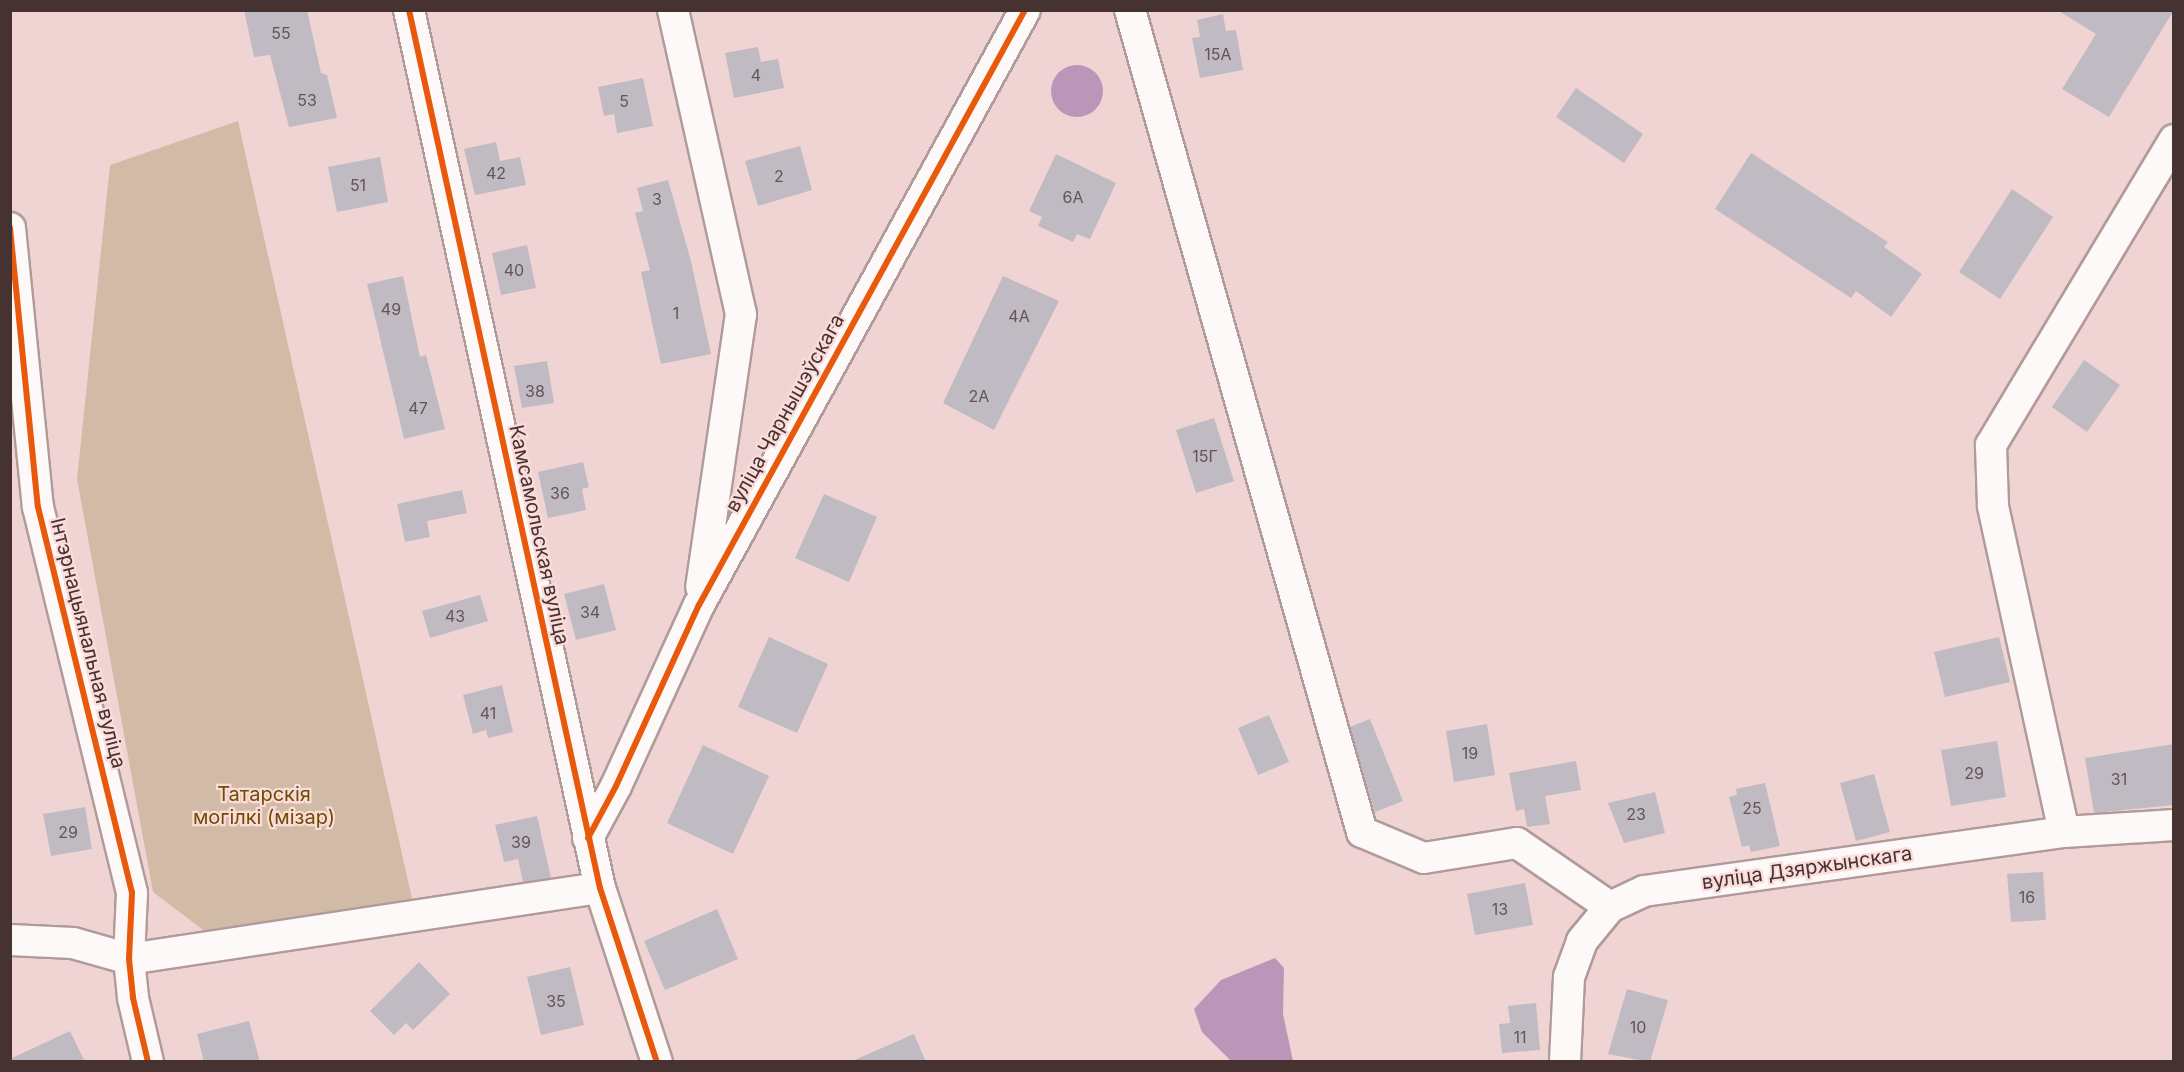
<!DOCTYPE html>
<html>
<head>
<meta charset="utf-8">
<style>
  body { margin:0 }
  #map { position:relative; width:2184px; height:1072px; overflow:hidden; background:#f0d4d3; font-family:Inter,sans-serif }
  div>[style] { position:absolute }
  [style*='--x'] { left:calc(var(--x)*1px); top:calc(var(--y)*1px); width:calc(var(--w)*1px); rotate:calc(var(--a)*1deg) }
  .green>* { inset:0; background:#d2bba6 }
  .water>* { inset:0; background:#bc96b8 }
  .round { border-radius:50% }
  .building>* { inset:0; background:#c0bac3 }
  .roads { filter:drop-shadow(2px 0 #b09b9a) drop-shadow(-2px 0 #b09b9a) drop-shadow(0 2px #b09b9a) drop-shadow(0 -2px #b09b9a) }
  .minor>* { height:30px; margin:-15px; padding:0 15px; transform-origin:15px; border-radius:15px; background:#fdf9f8 }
  .cycleway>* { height:6px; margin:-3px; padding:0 3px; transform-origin:3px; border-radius:3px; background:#e8590c }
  span { translate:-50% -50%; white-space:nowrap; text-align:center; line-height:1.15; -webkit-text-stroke:4.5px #fbdcda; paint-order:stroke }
  .number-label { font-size:16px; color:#645456 }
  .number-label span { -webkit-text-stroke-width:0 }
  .street-label { font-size:20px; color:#463231 }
  .park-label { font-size:20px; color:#6d4d00 }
  .frame { position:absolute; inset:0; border:12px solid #463231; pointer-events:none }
</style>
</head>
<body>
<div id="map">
  <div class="green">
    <i style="clip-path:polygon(238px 121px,415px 912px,219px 942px,153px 892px,77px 479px,110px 165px)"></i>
  </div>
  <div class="water">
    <i class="round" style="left:1051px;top:65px;width:52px;height:52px"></i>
    <i style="clip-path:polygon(1275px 958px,1284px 968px,1283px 1014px,1293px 1061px,1231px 1061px,1202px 1032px,1194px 1009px,1221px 980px)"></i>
  </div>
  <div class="building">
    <i style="clip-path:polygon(244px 10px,307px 10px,321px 73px,327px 75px,337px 118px,289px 127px,270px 55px,254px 57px)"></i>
    <i style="clip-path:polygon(2057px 10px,2174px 10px,2109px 117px,2062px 89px,2096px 34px)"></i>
    <i style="clip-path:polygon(1223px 14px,1226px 31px,1236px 30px,1243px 70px,1200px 78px,1192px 38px,1200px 37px,1197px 20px)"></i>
    <i style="clip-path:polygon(758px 47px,761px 62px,778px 59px,784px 88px,734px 98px,725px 53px)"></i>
    <i style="clip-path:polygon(643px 78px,653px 126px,617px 133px,614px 114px,604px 116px,598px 87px)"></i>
    <i style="clip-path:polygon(1576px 88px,1643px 134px,1624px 163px,1556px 117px)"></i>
    <i style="clip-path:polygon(496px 142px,500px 161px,520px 157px,526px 185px,475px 195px,464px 149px)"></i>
    <i style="clip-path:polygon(800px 146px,812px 190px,758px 206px,745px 161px)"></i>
    <i style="clip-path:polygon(1751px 153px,1888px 242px,1884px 247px,1922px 274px,1891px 317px,1856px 291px,1851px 298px,1715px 209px)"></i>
    <i style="clip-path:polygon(1056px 154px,1116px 183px,1090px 239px,1077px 234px,1073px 242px,1038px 226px,1042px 217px,1029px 211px)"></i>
    <i style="clip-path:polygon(380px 157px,388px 202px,337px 212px,328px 167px)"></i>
    <i style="clip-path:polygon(668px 180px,691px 261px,711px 354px,661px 364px,641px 272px,650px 270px,635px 213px,643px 211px,637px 188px)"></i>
    <i style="clip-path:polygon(2012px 189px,2053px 217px,2000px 299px,1959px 272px)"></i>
    <i style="clip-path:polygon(527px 245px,536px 288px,501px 295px,492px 253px)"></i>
    <i style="clip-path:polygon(403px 276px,420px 357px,426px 355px,445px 429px,404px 439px,367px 284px)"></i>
    <i style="clip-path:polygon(1003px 276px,1059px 301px,994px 430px,943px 403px)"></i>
    <i style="clip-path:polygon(2084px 360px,2120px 385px,2087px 432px,2052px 407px)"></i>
    <i style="clip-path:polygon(547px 361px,554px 403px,522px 408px,514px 366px)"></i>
    <i style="clip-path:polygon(1214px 418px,1234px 481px,1196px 493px,1176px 430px)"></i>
    <i style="clip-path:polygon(583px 462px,589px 487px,582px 489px,586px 510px,548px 518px,538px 472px)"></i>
    <i style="clip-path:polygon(462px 490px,467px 513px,427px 521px,430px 537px,405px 542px,397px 504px)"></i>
    <i style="clip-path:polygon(824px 494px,877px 517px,849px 582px,795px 558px)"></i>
    <i style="clip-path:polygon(604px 584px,616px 630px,576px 640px,564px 594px)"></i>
    <i style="clip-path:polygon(480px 595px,488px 621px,430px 638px,422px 611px)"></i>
    <i style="clip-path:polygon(769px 637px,828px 664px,797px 733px,738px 707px)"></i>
    <i style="clip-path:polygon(1999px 637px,2010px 682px,1945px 697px,1934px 652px)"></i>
    <i style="clip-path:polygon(502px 685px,513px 732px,488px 738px,486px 730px,473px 734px,463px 695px)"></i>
    <i style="clip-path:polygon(1269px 715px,1289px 762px,1258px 775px,1238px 728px)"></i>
    <i style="clip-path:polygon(1370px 719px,1403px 801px,1375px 812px,1350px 727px)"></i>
    <i style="clip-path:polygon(1487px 724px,1495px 775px,1454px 782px,1446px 731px)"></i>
    <i style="clip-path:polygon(1997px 741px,2006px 797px,1951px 806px,1941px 750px)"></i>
    <i style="clip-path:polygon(2174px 744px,2174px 805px,2094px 813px,2085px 758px)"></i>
    <i style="clip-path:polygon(703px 745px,769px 776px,733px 854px,667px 823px)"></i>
    <i style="clip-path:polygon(1576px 761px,1581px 790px,1545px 796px,1550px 824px,1527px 827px,1524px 809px,1516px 811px,1509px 773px)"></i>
    <i style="clip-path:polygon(1874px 774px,1890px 832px,1856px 841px,1840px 783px)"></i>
    <i style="clip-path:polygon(1765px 783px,1780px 846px,1751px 852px,1749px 845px,1742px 847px,1729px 797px,1737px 795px,1736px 789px)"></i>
    <i style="clip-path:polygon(1655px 792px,1665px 833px,1624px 843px,1608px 803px)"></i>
    <i style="clip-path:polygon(85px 807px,92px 849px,51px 856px,43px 814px)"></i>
    <i style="clip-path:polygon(537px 816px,551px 878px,523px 882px,518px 859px,504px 862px,495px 825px)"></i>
    <i style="clip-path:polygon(2043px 872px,2046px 920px,2011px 922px,2007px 874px)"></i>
    <i style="clip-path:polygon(1525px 883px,1533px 925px,1475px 935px,1467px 894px)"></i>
    <i style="clip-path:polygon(717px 909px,738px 959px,665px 990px,644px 941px)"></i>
    <i style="clip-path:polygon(419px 962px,450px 994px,413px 1030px,406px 1023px,394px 1035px,370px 1011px)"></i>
    <i style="clip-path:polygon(570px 967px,584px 1025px,541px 1035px,527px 977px)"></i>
    <i style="clip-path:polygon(1627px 989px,1668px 1000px,1650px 1062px,1608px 1054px)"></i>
    <i style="clip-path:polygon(1536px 1003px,1540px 1050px,1502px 1053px,1499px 1024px,1510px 1023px,1508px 1006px)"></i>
    <i style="clip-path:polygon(249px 1021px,260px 1062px,204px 1062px,197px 1034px)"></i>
    <i style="clip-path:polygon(70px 1031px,85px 1062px,10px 1062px,10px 1059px)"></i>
    <i style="clip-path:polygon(914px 1034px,926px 1062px,850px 1062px)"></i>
  </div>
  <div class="roads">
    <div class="minor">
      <i style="--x:409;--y:10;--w:899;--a:77.73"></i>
      <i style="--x:600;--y:888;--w:183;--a:71.9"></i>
      <i style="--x:673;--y:10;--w:312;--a:77.4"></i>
      <i style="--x:741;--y:314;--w:276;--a:98.3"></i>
      <i style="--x:1130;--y:10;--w:854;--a:74.24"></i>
      <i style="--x:1362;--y:832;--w:67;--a:22.8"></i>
      <i style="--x:1424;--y:858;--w:94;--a:-9.2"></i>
      <i style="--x:1517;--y:843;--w:113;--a:34.5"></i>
      <i style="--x:10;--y:228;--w:280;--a:84.3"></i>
      <i style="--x:38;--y:507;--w:397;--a:76.3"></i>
      <i style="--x:132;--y:893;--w:66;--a:92.6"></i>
      <i style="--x:129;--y:959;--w:39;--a:84"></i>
      <i style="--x:133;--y:998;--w:66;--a:76.8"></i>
      <i style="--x:2064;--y:832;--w:334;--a:-102.3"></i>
      <i style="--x:1993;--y:506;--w:61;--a:-91.9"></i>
      <i style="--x:1991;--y:445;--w:356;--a:-59"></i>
      <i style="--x:588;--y:838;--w:59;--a:-61.7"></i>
      <i style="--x:616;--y:786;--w:199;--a:-65.4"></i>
      <i style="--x:699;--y:605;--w:678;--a:-61.28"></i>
      <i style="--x:10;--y:940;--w:63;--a:2.7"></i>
      <i style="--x:73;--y:943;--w:58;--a:15.9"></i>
      <i style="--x:129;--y:959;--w:476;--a:-8.6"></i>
      <i style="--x:1565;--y:1062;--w:85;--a:-87.3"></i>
      <i style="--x:1569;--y:977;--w:38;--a:-70"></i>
      <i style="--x:1582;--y:941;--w:44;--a:-50.5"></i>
      <i style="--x:1610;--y:907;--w:38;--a:-25"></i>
      <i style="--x:1644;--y:891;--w:424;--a:-8"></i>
      <i style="--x:2064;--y:832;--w:110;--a:-3.6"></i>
    </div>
  </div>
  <div class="cycleway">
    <i style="--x:409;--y:10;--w:899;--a:77.73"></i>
    <i style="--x:600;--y:888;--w:183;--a:71.9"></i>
    <i style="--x:10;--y:228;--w:280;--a:84.3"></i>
    <i style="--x:38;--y:507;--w:397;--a:76.3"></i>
    <i style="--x:132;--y:893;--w:66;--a:92.6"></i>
    <i style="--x:129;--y:959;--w:39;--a:84"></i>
    <i style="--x:133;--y:998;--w:66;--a:76.8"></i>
    <i style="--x:588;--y:838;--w:59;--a:-61.7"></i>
    <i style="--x:616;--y:786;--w:199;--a:-65.4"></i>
    <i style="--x:699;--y:605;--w:678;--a:-61.28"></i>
  </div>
  <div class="number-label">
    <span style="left:281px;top:33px">55</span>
    <span style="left:1218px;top:54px">15А</span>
    <span style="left:756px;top:75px">4</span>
    <span style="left:307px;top:100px">53</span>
    <span style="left:624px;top:101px">5</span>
    <span style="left:496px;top:173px">42</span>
    <span style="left:779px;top:176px">2</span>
    <span style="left:358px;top:185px">51</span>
    <span style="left:1073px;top:197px">6А</span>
    <span style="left:657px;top:199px">3</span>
    <span style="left:514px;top:270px">40</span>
    <span style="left:391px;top:309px">49</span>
    <span style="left:676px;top:313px">1</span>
    <span style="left:1019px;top:316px">4А</span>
    <span style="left:535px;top:391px">38</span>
    <span style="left:979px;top:396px">2А</span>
    <span style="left:418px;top:408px">47</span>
    <span style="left:1205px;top:456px">15Г</span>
    <span style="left:560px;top:493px">36</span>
    <span style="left:590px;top:612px">34</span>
    <span style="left:455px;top:616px">43</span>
    <span style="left:488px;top:713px">41</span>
    <span style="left:1470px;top:753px">19</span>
    <span style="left:1974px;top:773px">29</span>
    <span style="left:2119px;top:779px">31</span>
    <span style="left:1752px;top:808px">25</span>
    <span style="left:1636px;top:814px">23</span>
    <span style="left:68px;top:832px">29</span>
    <span style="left:521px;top:842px">39</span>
    <span style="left:2027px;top:897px">16</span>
    <span style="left:1500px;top:909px">13</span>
    <span style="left:556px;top:1001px">35</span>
    <span style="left:1638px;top:1027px">10</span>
    <span style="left:1520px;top:1037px">11</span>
  </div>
  <div class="street-label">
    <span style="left:785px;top:413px;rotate:-61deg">вуліца Чарнышэўскага</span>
    <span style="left:539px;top:535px;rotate:78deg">Камсамольская вуліца</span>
    <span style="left:88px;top:643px;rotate:76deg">Інтэрнацыянальная вуліца</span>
    <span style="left:1807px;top:868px;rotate:-8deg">вуліца Дзяржынскага</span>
  </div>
  <div class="park-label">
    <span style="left:264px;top:806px">Татарскія<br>могілкі (мізар)</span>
  </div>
  <div class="frame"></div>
</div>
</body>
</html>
